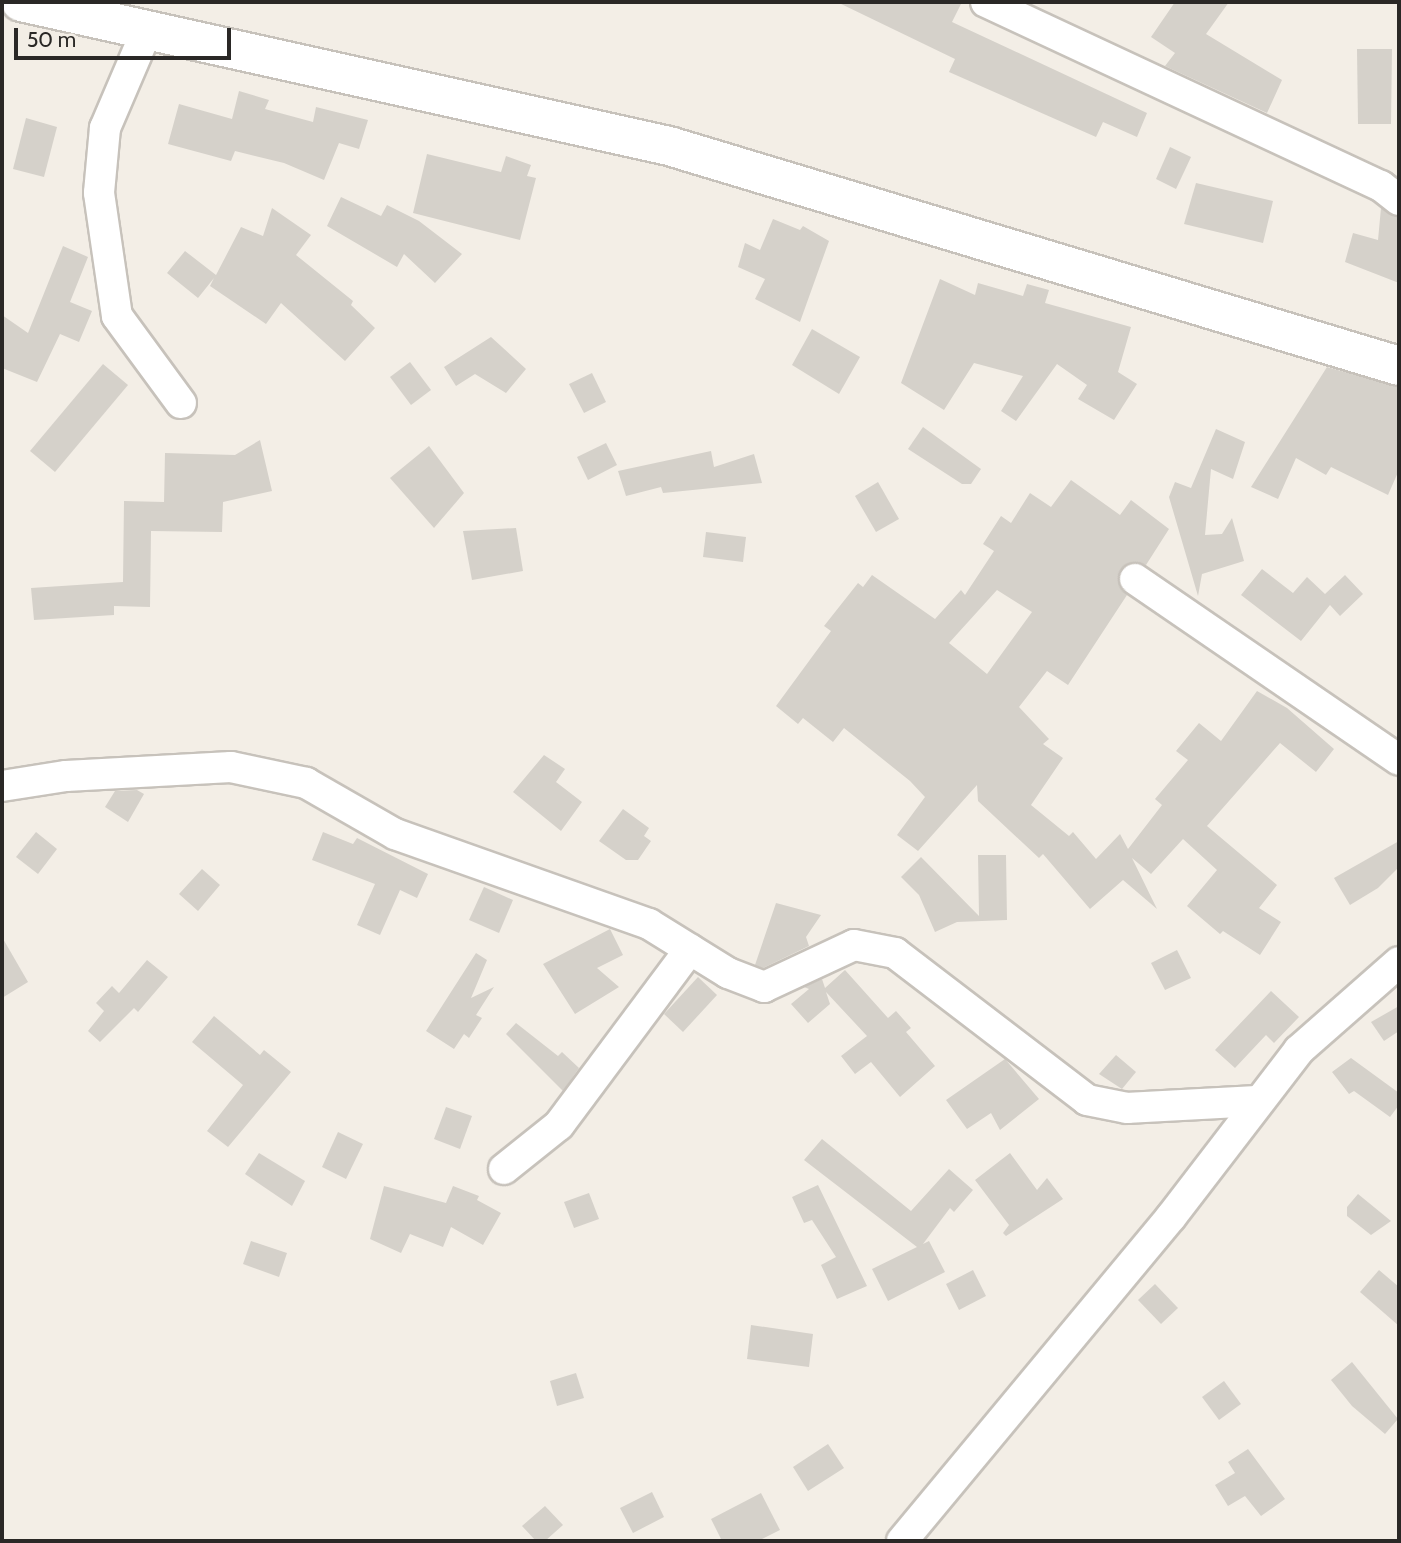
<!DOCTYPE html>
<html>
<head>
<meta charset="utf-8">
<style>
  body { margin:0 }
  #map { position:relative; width:1401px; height:1543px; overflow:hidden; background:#f3eee6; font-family:Cabin,sans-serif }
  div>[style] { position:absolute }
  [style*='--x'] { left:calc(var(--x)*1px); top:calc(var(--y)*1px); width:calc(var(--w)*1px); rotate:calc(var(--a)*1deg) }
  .building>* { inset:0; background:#d5d1ca }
  .roads { filter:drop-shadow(2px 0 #c7c2bb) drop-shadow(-2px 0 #c7c2bb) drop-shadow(0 2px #c7c2bb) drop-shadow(0 -2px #c7c2bb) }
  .minor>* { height:30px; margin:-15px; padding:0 15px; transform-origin:15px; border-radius:15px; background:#fff }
  .secondary>* { height:38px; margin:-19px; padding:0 19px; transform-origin:19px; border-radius:19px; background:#fff }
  span { translate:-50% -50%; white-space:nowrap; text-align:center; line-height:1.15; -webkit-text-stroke:6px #f3eee6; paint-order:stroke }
  .frame { position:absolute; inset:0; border:4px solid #2a2826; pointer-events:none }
  .scale { position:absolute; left:14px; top:28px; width:217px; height:32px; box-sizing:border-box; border:4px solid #2a2826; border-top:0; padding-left:9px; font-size:21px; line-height:24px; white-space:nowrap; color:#2a2826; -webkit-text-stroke:5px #f3eee6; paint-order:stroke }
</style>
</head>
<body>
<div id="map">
  <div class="building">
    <i style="clip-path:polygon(837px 2px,962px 2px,952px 22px,1147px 113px,1137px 137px,1103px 122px,1096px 137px,949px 72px,955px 59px)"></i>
    <i style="clip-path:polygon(1175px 2px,1229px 2px,1206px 34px,1282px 80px,1267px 113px,1165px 66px,1175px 53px,1151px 37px)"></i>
    <i style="clip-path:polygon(1357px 49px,1392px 49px,1391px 124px,1358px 124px)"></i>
    <i style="clip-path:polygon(239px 91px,269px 100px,265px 109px,313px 122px,316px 107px,368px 120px,359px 149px,339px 143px,324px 180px,284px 163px,235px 151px,231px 161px,168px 144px,179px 104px,232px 119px)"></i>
    <i style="clip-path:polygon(26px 118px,57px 127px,44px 177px,13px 169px)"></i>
    <i style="clip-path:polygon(1170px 147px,1191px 157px,1176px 189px,1156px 179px)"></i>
    <i style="clip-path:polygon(427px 154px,501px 172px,506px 156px,531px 165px,527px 176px,536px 178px,520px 240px,413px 213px)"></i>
    <i style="clip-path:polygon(1196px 183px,1273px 201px,1263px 243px,1184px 224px)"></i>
    <i style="clip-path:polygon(341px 197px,381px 216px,387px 205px,419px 221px,462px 254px,435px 283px,404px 254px,397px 267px,327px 226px)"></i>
    <i style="clip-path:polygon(272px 208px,311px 235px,296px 255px,353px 301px,351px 305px,375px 328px,345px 361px,281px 303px,266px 324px,210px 286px,214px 278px,198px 298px,167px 273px,185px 251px,216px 275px,241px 227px,263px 236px)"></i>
    <i style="clip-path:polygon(1381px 208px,1399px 217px,1399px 283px,1345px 262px,1353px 233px,1378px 240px)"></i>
    <i style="clip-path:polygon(773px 219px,800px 230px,803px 226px,829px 241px,800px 322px,755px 299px,765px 279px,738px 267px,745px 243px,760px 250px)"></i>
    <i style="clip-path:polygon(63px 246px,88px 257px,70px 302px,92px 311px,79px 342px,60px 334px,37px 382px,2px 368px,2px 315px,28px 333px)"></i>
    <i style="clip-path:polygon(940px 279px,975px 295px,978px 283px,1023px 296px,1027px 284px,1049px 290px,1045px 303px,1131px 327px,1118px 372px,1137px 384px,1114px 420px,1078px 399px,1087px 385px,1057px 364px,1016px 421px,1001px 411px,1023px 376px,974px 363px,944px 410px,901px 383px)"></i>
    <i style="clip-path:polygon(812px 329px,860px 357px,839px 394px,792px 365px)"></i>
    <i style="clip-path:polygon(491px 337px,526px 369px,506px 393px,475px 374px,456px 386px,444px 367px)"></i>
    <i style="clip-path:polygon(410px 362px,431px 390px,411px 405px,390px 377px)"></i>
    <i style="clip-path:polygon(103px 364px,128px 385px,55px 472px,30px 451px)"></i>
    <i style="clip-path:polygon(1327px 367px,1399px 387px,1399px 470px,1388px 495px,1331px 467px,1326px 475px,1296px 458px,1278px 499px,1251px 487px)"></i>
    <i style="clip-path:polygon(592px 373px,606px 402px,584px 413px,569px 384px)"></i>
    <i style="clip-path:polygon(923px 427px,981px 469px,971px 484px,962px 484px,908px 449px)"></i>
    <i style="clip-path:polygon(1216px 429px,1245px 442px,1233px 479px,1211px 469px,1205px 535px,1222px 534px,1232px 518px,1244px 561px,1202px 574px,1198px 596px,1169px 497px,1175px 482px,1191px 488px)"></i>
    <i style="clip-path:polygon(260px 440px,272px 491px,223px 502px,222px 532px,151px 531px,150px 607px,114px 606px,114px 615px,34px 620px,31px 588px,123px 582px,124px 501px,164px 502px,165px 453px,235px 455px)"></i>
    <i style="clip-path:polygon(606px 443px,617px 465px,588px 480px,577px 457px)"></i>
    <i style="clip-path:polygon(429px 446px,464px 493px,434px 528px,390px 478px)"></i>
    <i style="clip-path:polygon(711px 451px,714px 467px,754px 454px,762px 483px,663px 493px,661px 487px,626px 496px,618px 471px)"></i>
    <i style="clip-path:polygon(evenodd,1071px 480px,1120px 515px,1131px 500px,1169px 529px,1146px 565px,1136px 562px,1120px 570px,1119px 586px,1127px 595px,1068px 685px,1047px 671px,1019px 707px,1049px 739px,1043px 744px,1063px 758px,1031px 805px,1069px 836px,1073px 832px,1096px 859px,1120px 834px,1128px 849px,1162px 805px,1155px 799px,1188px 760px,1176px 751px,1199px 723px,1221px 741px,1257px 691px,1287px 708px,1334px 749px,1316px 772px,1280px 743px,1207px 826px,1277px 885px,1259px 908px,1281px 922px,1260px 955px,1223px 931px,1220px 934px,1187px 906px,1217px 870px,1183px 839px,1151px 874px,1132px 858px,1157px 909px,1123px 880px,1090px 909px,1043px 854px,1039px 858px,978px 801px,977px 785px,918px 851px,897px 835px,925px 797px,910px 781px,844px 728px,833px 742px,803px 718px,798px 724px,776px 706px,831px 631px,824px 626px,858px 583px,863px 587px,872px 575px,935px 619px,961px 590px,965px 595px,994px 551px,983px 544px,1001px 516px,1011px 523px,1030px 493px,1051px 507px,1071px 480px,997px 590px,1032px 612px,987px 674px,949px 643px,997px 590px)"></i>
    <i style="clip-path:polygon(878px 482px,899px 519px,876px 532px,855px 496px)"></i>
    <i style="clip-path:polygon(516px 528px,523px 571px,472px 580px,463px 531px)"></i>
    <i style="clip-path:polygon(706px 532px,746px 537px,743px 562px,703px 557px)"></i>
    <i style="clip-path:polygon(1262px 569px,1293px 593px,1307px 577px,1325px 594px,1345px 575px,1363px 594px,1340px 616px,1330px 605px,1301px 641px,1241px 595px)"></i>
    <i style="clip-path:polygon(544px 755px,565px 769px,556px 782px,582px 802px,561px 831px,513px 792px)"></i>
    <i style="clip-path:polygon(137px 790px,144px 794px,128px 822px,105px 807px,115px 791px)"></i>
    <i style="clip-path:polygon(623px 809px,649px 828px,644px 836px,651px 841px,638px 860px,626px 860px,599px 841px)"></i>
    <i style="clip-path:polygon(36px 832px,57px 849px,38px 874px,16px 857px)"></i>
    <i style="clip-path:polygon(323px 832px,353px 844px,357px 838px,428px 874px,417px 898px,400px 890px,380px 935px,357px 925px,375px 884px,312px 860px)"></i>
    <i style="clip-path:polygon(1399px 841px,1399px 867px,1378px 888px,1350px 905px,1334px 878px)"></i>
    <i style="clip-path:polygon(978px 855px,1006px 855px,1007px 920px,957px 922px,935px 932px,919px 895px,901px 877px,921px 857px,979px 916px)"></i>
    <i style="clip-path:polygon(202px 869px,220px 885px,198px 911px,179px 894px)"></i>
    <i style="clip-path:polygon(484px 887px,513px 900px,499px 933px,469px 920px)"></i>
    <i style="clip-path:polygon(776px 903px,821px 915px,806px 937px,809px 946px,763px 968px,755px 965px)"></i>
    <i style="clip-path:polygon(610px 929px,623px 955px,597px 968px,619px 987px,575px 1014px,543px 964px)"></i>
    <i style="clip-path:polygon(2px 937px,28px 982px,2px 998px)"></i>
    <i style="clip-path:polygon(1177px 950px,1191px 978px,1165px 990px,1151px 963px)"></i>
    <i style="clip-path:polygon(476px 953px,487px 960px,471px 998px,494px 987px,476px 1015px,482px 1018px,469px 1038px,464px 1034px,454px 1049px,426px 1031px)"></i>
    <i style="clip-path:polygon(147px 960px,168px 977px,138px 1012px,134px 1008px,100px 1042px,88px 1031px,104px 1011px,96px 1003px,112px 986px,119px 993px)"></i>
    <i style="clip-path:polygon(845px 970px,888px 1018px,896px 1011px,911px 1028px,906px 1032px,935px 1066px,900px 1097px,871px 1062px,855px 1074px,841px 1056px,867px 1036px,826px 992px,830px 1004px,808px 1023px,791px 1004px,809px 989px,804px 987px,822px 979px,825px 988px)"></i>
    <i style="clip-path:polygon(698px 977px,717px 995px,683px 1032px,664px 1014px)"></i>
    <i style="clip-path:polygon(1271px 991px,1299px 1017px,1274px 1043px,1266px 1035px,1235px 1068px,1215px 1050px)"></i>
    <i style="clip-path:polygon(1399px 1006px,1399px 1031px,1384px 1041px,1371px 1022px)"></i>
    <i style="clip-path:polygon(214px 1016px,260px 1055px,264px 1050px,291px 1072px,228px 1147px,207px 1131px,243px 1085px,192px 1042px)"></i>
    <i style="clip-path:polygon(516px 1023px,558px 1056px,562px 1052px,579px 1068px,563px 1091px,506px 1034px)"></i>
    <i style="clip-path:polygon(1116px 1055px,1136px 1072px,1122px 1089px,1099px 1074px)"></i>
    <i style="clip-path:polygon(1351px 1058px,1399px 1093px,1399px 1105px,1390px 1117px,1354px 1091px,1349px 1094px,1332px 1072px)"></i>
    <i style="clip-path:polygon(1005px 1059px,1039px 1099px,1000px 1130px,991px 1113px,967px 1129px,946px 1100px)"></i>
    <i style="clip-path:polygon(446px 1107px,472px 1116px,460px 1149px,434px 1139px)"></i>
    <i style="clip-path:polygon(338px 1132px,363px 1144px,346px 1179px,322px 1167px)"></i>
    <i style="clip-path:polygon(822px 1139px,911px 1211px,949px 1169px,973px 1190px,954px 1212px,950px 1208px,923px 1244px,929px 1241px,945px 1272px,888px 1301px,872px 1269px,917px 1247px,804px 1160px)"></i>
    <i style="clip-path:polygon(259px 1153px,305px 1181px,292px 1206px,245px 1174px)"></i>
    <i style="clip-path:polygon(1010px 1153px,1037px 1190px,1047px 1178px,1063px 1199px,1006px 1236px,1003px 1233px,1009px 1225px,975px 1180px)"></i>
    <i style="clip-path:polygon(818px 1185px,850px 1251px,845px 1254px,850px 1251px,867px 1286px,837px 1299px,821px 1265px,836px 1257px,812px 1220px,804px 1223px,792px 1197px)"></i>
    <i style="clip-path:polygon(384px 1186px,446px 1203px,453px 1186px,479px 1196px,477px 1200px,501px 1213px,483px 1245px,451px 1227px,443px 1247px,410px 1234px,401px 1253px,370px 1239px)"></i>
    <i style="clip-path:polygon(589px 1193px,599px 1219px,574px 1228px,564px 1202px)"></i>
    <i style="clip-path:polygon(1358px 1194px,1391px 1221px,1371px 1235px,1347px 1216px,1347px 1207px)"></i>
    <i style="clip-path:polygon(251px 1241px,287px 1253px,279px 1277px,243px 1264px)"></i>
    <i style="clip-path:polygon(973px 1270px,986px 1296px,959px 1310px,946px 1284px)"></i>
    <i style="clip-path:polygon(1379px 1270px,1399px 1287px,1399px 1326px,1360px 1292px)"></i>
    <i style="clip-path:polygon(1155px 1284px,1178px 1308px,1161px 1324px,1138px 1300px)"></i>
    <i style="clip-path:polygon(751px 1325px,813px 1334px,809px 1367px,747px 1359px)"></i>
    <i style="clip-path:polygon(1352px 1362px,1398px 1419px,1385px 1434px,1352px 1406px,1331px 1380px)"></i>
    <i style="clip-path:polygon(576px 1373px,584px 1398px,557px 1406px,550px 1381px)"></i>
    <i style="clip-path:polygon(1224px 1381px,1241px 1404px,1219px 1420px,1202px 1397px)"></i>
    <i style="clip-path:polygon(828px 1444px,844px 1468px,808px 1491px,793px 1467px)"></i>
    <i style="clip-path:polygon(1248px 1449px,1285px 1499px,1261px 1516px,1245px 1496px,1228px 1506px,1215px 1485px,1235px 1473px,1228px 1462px)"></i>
    <i style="clip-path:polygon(652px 1492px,664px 1517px,633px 1533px,620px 1508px)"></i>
    <i style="clip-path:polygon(761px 1493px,780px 1530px,758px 1541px,722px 1541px,711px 1519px)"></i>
    <i style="clip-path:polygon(545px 1506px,563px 1525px,545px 1541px,536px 1541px,522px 1526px)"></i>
  </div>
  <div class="roads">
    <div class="minor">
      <i style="--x:986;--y:2;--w:436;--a:25"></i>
      <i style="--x:1381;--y:186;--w:23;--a:38"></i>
      <i style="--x:147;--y:30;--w:107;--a:113.2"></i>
      <i style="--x:105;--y:128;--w:65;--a:95.3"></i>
      <i style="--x:99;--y:193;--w:124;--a:81.7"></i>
      <i style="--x:117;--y:316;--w:108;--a:53.7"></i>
      <i style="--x:1135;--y:579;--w:320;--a:34.4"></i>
      <i style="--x:2;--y:786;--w:65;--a:-8.9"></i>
      <i style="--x:66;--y:776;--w:165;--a:-3.1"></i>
      <i style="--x:231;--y:767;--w:77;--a:12"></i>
      <i style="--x:306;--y:783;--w:103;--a:29.8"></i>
      <i style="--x:395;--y:834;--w:269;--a:19.5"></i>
      <i style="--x:649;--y:924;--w:93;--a:31.8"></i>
      <i style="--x:728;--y:973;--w:39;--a:21"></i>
      <i style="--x:764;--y:987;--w:99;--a:-25"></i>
      <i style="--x:854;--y:945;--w:42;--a:11"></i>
      <i style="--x:895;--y:953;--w:242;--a:37.4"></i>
      <i style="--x:1087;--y:1100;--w:41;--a:11.3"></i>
      <i style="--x:1127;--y:1108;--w:129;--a:-3.1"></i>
      <i style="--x:504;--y:1169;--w:70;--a:-38.7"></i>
      <i style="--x:559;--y:1125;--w:219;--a:-53.3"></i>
      <i style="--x:902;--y:1541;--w:421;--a:-50.3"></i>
      <i style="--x:1171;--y:1217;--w:210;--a:-52.5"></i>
      <i style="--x:1299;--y:1050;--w:133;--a:-41.3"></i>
    </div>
    <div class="secondary">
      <i style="--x:21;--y:2;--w:664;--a:12.53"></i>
      <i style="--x:669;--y:146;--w:762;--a:16.77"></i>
    </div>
  </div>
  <div class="frame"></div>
  <div class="scale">50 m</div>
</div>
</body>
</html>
